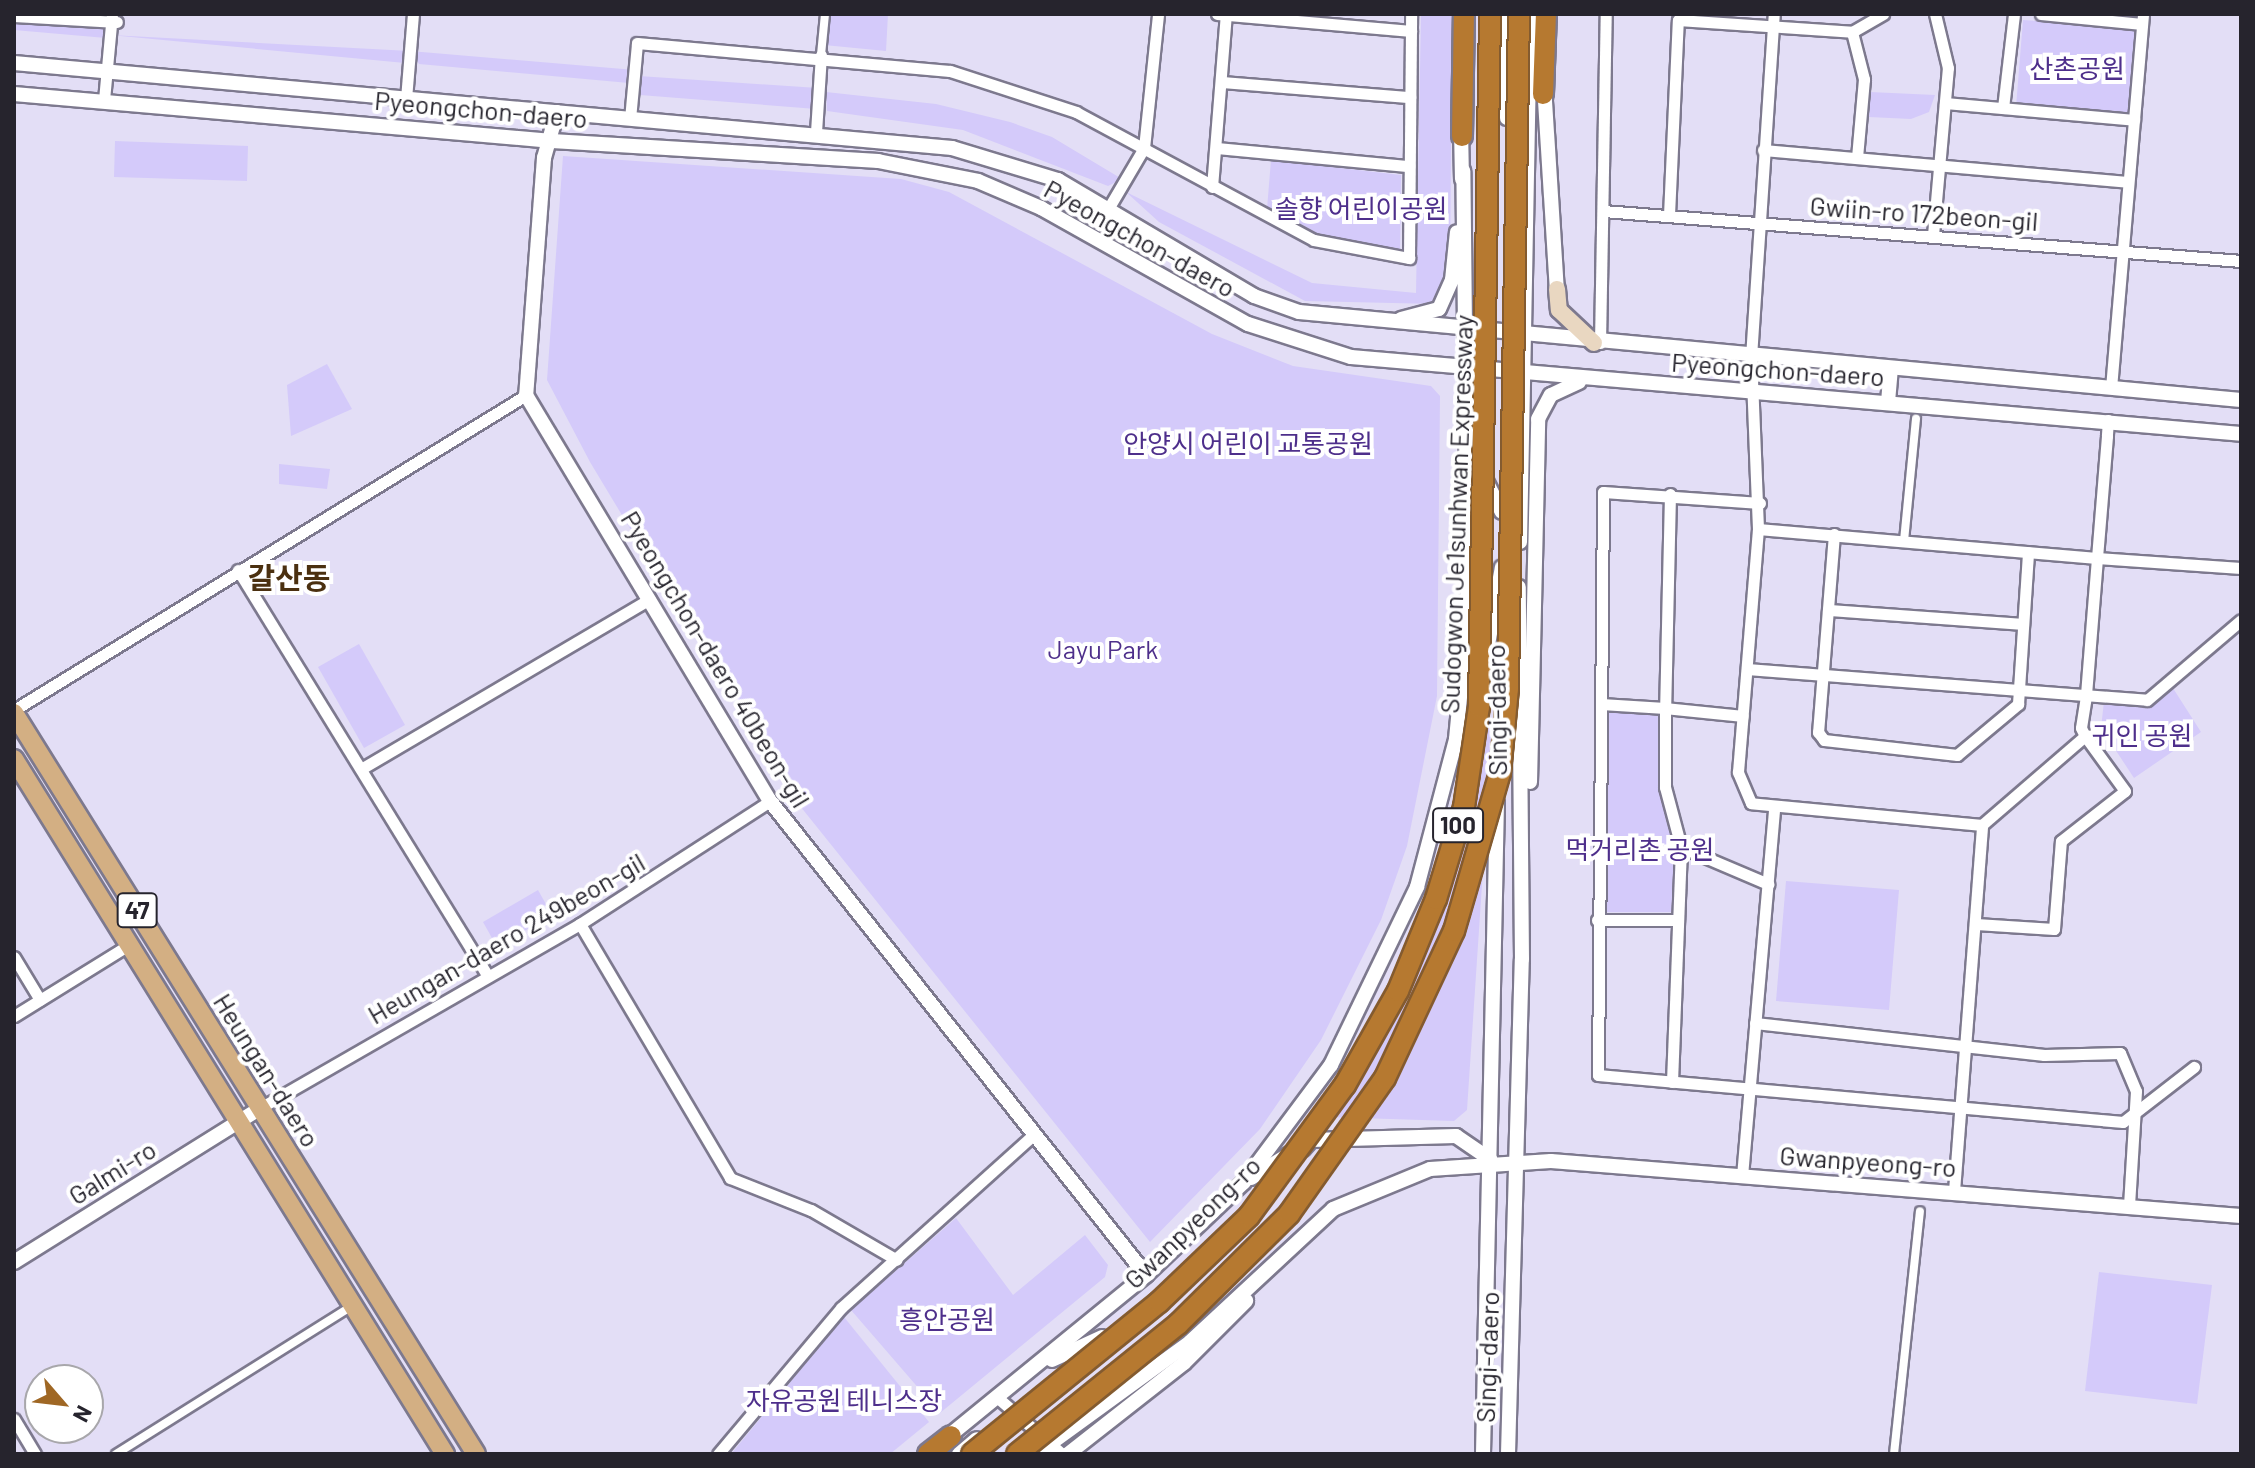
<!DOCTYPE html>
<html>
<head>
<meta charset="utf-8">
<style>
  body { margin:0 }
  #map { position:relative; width:2255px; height:1468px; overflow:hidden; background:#e3def6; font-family:Barlow,"Noto Sans KR",sans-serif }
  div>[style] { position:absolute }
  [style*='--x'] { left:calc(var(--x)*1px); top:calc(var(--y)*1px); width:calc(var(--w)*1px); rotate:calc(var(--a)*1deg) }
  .green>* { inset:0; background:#d4cafa }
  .roads { filter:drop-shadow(2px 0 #7d798e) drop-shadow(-2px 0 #7d798e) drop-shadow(0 2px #7d798e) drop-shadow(0 -2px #7d798e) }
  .pedestrian>* { height:8px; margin:-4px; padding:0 4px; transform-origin:4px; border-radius:4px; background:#fff }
  .minor>* { height:11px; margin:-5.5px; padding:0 5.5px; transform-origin:5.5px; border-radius:5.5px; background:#fff }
  .tertiary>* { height:14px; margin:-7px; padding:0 7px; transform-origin:7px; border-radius:7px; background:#fff }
  .secondary>* { height:16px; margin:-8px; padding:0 8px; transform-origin:8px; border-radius:8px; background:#e9d7c1 }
  .primary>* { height:18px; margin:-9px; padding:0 9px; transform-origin:9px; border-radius:9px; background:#d3af83 }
  .motorway>* { height:20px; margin:-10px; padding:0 10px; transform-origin:10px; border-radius:10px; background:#b67930 }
  .bridges { filter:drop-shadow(2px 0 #845b2f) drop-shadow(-2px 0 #845b2f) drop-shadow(0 2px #845b2f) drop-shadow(0 -2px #845b2f) }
  .motorway-bridge>* { height:20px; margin:-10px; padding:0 10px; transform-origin:10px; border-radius:10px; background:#b67930 }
  span { translate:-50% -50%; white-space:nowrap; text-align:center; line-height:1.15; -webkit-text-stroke:8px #fff; paint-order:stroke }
  .shield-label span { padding:2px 6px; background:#fff; border:2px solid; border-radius:6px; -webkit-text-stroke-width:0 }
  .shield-label { font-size:24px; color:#26242d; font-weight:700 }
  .park-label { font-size:26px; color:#4e2f8b }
  .street-label { font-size:26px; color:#26242d }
  .quarter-label { font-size:30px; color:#4b3010; font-weight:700 }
  .frame { position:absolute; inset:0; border:16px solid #26242d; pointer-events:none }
  .north { position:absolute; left:24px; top:1364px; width:80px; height:80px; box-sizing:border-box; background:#fff; border:2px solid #a8a7ab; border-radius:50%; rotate:118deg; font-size:22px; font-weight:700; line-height:32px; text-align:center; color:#26242d }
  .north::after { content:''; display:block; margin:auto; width:28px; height:36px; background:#9f6724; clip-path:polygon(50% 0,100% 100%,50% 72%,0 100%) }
</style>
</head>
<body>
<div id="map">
  <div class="green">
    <i style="clip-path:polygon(827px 14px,888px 14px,886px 51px,824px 45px)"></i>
    <i style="clip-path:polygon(1421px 14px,1452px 14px,1450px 283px,1436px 304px,1305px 301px,1159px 222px,1126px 192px,1312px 283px,1416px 293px)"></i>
    <i style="clip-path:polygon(14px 18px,107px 24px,106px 38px,14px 30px)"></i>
    <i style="clip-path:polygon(2023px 20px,2137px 28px,2131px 115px,2016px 107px)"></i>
    <i style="clip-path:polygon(110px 35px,410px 51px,635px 70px,629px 83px,419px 64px,411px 52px,405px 63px)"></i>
    <i style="clip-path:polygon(639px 76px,818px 88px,816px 109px,640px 95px)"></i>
    <i style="clip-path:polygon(826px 92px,936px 104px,1010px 122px,1052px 137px,1122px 179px,1108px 186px,963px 130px,827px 111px)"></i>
    <i style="clip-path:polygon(1870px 92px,1935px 95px,1929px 112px,1911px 119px,1869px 117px)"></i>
    <i style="clip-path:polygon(115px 141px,248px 146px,247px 181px,114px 177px)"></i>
    <i style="clip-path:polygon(563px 156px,901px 179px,949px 192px,1212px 334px,1293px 366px,1431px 386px,1440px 396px,1437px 696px,1407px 846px,1381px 920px,1321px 1040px,1260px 1129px,1150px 1242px,788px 791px,590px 462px,547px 380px)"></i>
    <i style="clip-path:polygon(1271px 160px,1401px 175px,1400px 252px,1299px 229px,1267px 209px)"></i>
    <i style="clip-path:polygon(327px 364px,352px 409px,291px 436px,287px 385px)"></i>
    <i style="clip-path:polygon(279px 464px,330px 469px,327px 489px,279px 484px)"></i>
    <i style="clip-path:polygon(359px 644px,405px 725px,364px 748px,318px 667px)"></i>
    <i style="clip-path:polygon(2171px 685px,2201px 732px,2134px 778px,2101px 728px,2104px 701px,2149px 704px)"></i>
    <i style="clip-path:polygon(1604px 708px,1659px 714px,1659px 787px,1678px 848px,1672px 912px,1604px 912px)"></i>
    <i style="clip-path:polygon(1493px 720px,1467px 1110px,1454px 1121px,1326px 1117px,1404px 983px,1482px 721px)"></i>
    <i style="clip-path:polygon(1786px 881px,1899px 890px,1889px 1010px,1776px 1001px)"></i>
    <i style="clip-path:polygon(538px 890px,552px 915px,497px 947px,483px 922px)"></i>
    <i style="clip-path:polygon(956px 1218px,1013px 1295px,1085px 1235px,1108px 1265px,1105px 1277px,940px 1413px,851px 1310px)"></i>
    <i style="clip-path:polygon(2099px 1272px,2212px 1285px,2197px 1404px,2085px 1391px)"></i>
    <i style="clip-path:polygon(844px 1317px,929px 1422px,890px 1454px,731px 1454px)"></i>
  </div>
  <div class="roads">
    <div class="pedestrian">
      <i style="--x:821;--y:55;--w:41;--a:-84.4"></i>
      <i style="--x:1904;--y:541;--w:123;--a:-84.4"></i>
      <i style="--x:116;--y:1454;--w:279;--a:-32.1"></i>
      <i style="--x:1894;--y:1454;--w:244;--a:-83.9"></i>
    </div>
    <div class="minor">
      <i style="--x:1217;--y:14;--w:195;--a:5"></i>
      <i style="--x:2041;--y:14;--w:101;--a:5.7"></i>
      <i style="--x:14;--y:16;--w:103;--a:3.3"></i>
      <i style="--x:1852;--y:32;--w:49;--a:75.7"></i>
      <i style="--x:1864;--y:79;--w:79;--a:95.1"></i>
      <i style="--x:1222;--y:82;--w:189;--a:4.6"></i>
      <i style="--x:406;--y:99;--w:85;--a:-85.3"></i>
      <i style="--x:104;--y:100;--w:86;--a:-84.7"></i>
      <i style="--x:1945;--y:103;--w:190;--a:5.1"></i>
      <i style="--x:2003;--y:108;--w:95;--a:-83.3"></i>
      <i style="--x:630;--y:119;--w:76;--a:-84.7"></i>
      <i style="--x:637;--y:43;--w:314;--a:5.1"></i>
      <i style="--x:950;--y:71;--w:133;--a:18"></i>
      <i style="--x:1076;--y:112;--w:270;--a:28.3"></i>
      <i style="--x:1314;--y:240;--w:97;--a:10.7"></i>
      <i style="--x:1409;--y:258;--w:244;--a:-89.5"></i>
      <i style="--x:816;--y:132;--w:77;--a:-86.3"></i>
      <i style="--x:1217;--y:148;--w:193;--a:5.4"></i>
      <i style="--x:1763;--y:150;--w:366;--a:5"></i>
      <i style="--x:1212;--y:187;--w:174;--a:-85.4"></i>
      <i style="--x:1108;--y:209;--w:71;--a:-59.5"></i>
      <i style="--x:1144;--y:148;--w:135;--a:-84"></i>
      <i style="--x:1603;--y:211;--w:640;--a:4.48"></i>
      <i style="--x:1669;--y:215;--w:195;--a:-87.4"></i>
      <i style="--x:1678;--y:20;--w:174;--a:3.9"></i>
      <i style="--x:1852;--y:32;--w:36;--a:-30"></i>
      <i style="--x:1933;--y:235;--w:168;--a:-84.9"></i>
      <i style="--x:1948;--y:68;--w:56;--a:-103.5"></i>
      <i style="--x:1600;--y:343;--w:329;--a:-89"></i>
      <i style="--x:2111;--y:388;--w:375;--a:-85.1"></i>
      <i style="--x:2108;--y:420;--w:16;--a:94"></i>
      <i style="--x:2107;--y:436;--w:122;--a:94.7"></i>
      <i style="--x:2097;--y:558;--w:138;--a:94.6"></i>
      <i style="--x:2086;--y:696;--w:32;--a:99"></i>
      <i style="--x:2081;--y:728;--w:9;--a:63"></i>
      <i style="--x:2085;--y:736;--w:136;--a:139.2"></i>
      <i style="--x:1982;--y:825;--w:232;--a:-174.6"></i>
      <i style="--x:1751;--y:803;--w:34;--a:-113"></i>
      <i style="--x:1738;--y:772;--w:244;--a:-85.3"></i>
      <i style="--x:1758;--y:529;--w:340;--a:4.9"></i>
      <i style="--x:2097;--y:558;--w:144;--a:4"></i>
      <i style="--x:1670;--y:494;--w:214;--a:91.3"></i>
      <i style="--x:1665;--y:708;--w:78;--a:5.9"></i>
      <i style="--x:1760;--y:503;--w:157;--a:-176"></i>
      <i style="--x:1603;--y:492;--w:583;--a:90.49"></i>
      <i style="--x:1598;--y:1075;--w:527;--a:5.12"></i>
      <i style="--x:2123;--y:1122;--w:90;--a:-37.8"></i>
      <i style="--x:1758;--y:529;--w:172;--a:-92.3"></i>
      <i style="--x:1751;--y:357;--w:344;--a:-86.2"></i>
      <i style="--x:1834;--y:534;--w:199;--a:94.6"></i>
      <i style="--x:1818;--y:732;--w:10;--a:53"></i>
      <i style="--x:1824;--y:740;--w:134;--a:6.4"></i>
      <i style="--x:1957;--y:755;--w:80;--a:-39.9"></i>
      <i style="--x:2018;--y:704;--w:152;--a:-86.2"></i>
      <i style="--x:238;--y:570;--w:475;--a:58.4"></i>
      <i style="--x:1828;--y:610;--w:194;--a:4.1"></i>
      <i style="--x:1747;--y:669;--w:401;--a:4.4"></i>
      <i style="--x:2147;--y:700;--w:123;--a:-40.4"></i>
      <i style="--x:1601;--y:704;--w:64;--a:3.6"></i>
      <i style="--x:1665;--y:708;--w:79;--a:90"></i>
      <i style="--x:1665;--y:787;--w:62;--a:75.1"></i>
      <i style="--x:1681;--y:847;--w:95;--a:23"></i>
      <i style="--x:14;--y:710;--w:601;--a:-31.6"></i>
      <i style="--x:361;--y:769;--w:335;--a:-30.5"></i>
      <i style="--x:1597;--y:920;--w:80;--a:0"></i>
      <i style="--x:580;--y:924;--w:295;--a:59.4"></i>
      <i style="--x:730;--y:1178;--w:87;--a:21.6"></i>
      <i style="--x:811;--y:1210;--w:99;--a:30.2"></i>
      <i style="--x:1976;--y:924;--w:78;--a:3.7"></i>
      <i style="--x:2054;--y:929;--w:88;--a:-85.5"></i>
      <i style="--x:2061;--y:841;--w:81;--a:-38"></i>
      <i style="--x:2125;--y:791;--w:68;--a:-126"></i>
      <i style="--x:14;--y:957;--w:50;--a:58.8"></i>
      <i style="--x:14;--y:1016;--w:137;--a:-31.8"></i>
      <i style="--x:1755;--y:1023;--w:291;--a:6.3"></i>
      <i style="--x:2044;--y:1055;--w:76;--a:-1.5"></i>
      <i style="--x:2120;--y:1053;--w:41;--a:67.2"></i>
      <i style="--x:2136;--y:1091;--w:115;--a:93.5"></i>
      <i style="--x:1672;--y:1082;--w:235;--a:-87.8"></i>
      <i style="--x:260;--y:1108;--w:369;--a:-29.9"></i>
      <i style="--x:580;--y:924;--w:226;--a:-32.9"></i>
      <i style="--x:1742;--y:1176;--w:368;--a:-85"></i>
      <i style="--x:1954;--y:1191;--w:367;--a:-85.6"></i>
      <i style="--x:998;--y:1398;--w:85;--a:41.2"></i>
      <i style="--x:14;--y:1419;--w:41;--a:59"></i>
      <i style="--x:718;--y:1454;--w:191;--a:-49.9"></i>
      <i style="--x:841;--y:1308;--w:254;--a:-42"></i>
    </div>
    <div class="tertiary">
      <i style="--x:14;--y:63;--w:942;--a:5.18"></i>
      <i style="--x:952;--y:148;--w:111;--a:16.8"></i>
      <i style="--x:1058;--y:180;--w:228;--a:30.6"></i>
      <i style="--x:1254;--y:296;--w:48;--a:19.6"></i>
      <i style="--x:1299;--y:312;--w:946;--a:5.34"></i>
      <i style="--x:1544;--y:85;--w:204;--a:86.4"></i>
      <i style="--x:14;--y:94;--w:540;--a:4.99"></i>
      <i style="--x:552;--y:141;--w:327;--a:3.5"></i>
      <i style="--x:878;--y:161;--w:102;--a:11.3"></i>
      <i style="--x:978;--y:181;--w:69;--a:23.2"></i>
      <i style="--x:1041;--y:208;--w:237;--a:29.3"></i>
      <i style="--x:1248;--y:324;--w:108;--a:17.8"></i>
      <i style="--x:1351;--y:357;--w:893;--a:4.94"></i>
      <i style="--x:557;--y:112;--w:48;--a:105.8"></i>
      <i style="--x:544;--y:158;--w:238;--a:94.3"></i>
      <i style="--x:526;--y:395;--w:474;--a:59"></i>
      <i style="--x:770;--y:801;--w:605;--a:51.58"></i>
      <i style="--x:1507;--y:118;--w:104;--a:-89.4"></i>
      <i style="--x:1461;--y:128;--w:51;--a:88.9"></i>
      <i style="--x:1401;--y:319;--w:39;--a:-15"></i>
      <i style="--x:1439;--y:309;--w:32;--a:-66"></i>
      <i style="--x:1452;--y:280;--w:48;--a:-84.1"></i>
      <i style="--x:1888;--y:402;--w:34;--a:-85"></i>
      <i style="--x:1485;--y:479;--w:37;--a:63"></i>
      <i style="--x:1520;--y:542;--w:528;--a:-88.91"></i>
      <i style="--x:1487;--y:650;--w:84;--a:-79.8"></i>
      <i style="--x:1530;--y:782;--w:363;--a:-88.7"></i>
      <i style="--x:1538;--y:419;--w:27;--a:-62"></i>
      <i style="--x:1551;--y:395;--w:31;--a:-25"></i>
      <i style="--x:1303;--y:1149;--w:12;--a:-48"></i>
      <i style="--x:1311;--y:1140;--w:145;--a:-1.6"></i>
      <i style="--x:1456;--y:1136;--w:42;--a:34.4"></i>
      <i style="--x:1251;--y:1178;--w:47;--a:-32"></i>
      <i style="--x:14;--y:1262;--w:290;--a:-32"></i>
      <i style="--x:1052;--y:1360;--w:55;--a:-24.7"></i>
      <i style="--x:944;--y:1440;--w:261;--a:-39.2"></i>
      <i style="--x:1146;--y:1275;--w:134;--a:-43.5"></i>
      <i style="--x:1243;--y:1183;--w:147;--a:-53.3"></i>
      <i style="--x:1331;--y:1065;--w:198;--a:-64.2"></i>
      <i style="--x:1417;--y:887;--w:153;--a:-75.2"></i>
      <i style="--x:1456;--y:739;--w:126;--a:-84.5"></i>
      <i style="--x:1468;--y:614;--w:443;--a:-90.6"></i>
      <i style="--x:959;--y:1454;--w:23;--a:-40"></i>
      <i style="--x:1036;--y:1454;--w:190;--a:-36"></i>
      <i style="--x:1190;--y:1342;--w:195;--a:-42.9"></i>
      <i style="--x:1333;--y:1209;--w:105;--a:-22.4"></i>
      <i style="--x:1430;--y:1169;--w:121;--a:-3.8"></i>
      <i style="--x:1551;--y:1161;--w:692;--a:4.56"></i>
      <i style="--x:1068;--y:1454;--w:147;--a:-38.1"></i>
      <i style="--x:1184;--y:1363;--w:88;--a:-45"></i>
      <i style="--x:1483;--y:1454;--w:652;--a:-88.77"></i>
      <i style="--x:1508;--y:1454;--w:495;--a:-88.4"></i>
      <i style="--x:1522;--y:959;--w:372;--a:-90.5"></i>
    </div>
    <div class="secondary">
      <i style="--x:1557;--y:289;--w:21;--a:85"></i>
      <i style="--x:1559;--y:310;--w:48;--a:43.3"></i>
    </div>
    <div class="primary">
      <i style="--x:14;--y:713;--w:873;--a:58.06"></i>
      <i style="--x:14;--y:759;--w:818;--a:58.2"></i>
    </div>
    <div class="motorway">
      <i style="--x:1543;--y:94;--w:80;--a:-87.9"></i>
      <i style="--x:1462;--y:136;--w:122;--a:-89.1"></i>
      <i style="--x:928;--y:1454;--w:29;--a:-38"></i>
    </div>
  </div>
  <div class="bridges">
    <div class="motorway-bridge">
      <i style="--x:972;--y:1454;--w:241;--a:-39.1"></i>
      <i style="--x:1159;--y:1302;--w:124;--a:-43.7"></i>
      <i style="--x:1249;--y:1216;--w:162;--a:-53.8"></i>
      <i style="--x:1345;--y:1085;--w:108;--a:-60.6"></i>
      <i style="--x:1398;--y:991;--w:100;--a:-67.6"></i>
      <i style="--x:1436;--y:899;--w:96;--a:-73.1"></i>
      <i style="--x:1464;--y:807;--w:101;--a:-81.5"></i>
      <i style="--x:1479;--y:707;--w:693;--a:-89.09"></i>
      <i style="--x:1017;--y:1454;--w:207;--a:-38.9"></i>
      <i style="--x:1178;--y:1324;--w:156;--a:-44.7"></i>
      <i style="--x:1289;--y:1214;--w:166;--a:-54.8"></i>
      <i style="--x:1385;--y:1078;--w:162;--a:-64.9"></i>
      <i style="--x:1454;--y:931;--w:165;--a:-73.8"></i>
      <i style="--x:1500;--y:773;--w:84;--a:-84.6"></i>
      <i style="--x:1508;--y:689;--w:675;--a:-89.07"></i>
    </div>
  </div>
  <div class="shield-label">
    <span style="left:1458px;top:825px">100</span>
    <span style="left:137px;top:910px">47</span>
  </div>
  <div class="park-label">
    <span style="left:2077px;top:68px">산촌공원</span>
    <span style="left:1361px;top:208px">솔향 어린이공원</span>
    <span style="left:1248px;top:443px">안양시 어린이 교통공원</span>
    <span style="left:1103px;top:649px">Jayu Park</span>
    <span style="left:2142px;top:735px">귀인 공원</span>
    <span style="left:1640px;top:849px">먹거리촌 공원</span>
    <span style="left:947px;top:1319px">흥안공원</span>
    <span style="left:844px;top:1400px">자유공원 테니스장</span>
  </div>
  <div class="street-label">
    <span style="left:481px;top:109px;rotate:5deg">Pyeongchon-daero</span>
    <span style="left:1924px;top:213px;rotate:4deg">Gwiin-ro 172beon-gil</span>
    <span style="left:1140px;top:238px;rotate:29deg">Pyeongchon-daero</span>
    <span style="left:1778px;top:369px;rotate:4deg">Pyeongchon-daero</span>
    <span style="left:1456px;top:514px;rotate:-88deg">Sudogwon Je1sunhwan Expressway</span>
    <span style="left:716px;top:659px;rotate:59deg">Pyeongchon-daero 40beon-gil</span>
    <span style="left:1496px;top:710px;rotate:-91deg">Singi-daero</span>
    <span style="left:506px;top:938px;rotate:-30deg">Heungan-daero 249beon-gil</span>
    <span style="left:267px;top:1070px;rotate:58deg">Heungan-daero</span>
    <span style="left:1868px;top:1161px;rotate:4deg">Gwanpyeong-ro</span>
    <span style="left:112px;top:1172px;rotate:-32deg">Galmi-ro</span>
    <span style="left:1192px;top:1222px;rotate:-44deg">Gwanpyeong-ro</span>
    <span style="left:1487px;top:1357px;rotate:-88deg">Singi-daero</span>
  </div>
  <div class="quarter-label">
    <span style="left:289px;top:577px">갈산동</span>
  </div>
  <div class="frame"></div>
  <div class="north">N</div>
</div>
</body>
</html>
